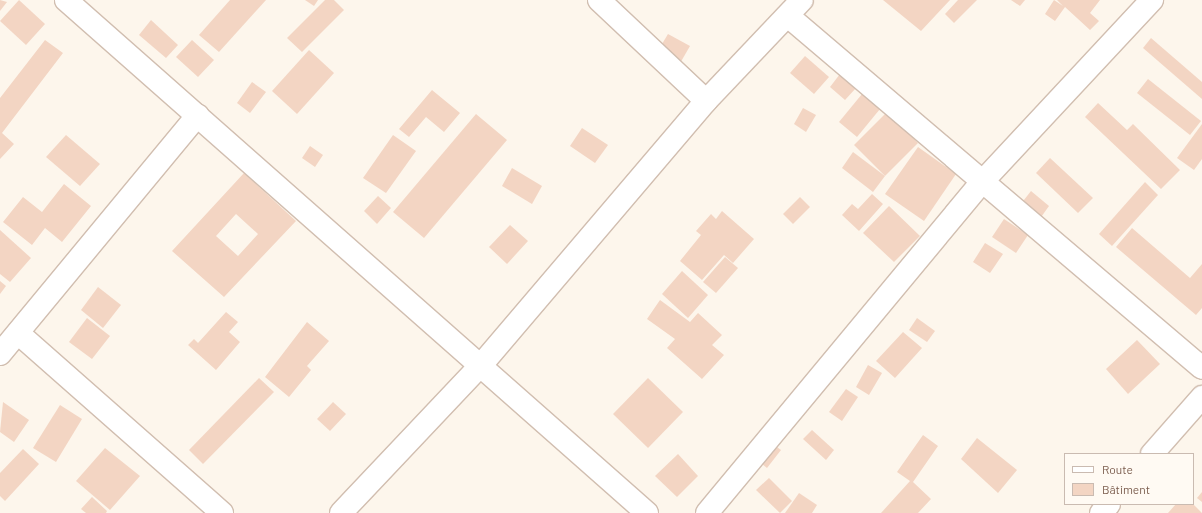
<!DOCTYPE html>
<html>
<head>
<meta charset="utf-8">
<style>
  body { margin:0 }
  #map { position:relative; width:1202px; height:513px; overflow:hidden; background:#fdf6ec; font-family:Barlow,sans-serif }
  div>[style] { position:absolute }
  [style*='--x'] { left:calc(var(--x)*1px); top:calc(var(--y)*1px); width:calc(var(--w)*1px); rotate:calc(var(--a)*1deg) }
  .building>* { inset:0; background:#f3d5c3 }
  .roads { filter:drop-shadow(1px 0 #d1beb0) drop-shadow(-1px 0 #d1beb0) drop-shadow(0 1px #d1beb0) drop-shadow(0 -1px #d1beb0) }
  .minor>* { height:22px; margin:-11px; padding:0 11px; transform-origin:11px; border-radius:11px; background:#fff }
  span { translate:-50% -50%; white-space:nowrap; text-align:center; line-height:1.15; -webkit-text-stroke:3px #fffaf3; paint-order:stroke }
  .legend { position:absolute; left:1064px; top:453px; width:130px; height:52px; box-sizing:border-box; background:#fffaf3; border:1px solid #cabbb1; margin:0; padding:5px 7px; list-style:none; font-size:12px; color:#7a5c4d }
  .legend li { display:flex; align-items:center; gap:8px; height:20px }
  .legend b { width:20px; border:1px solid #cabbb1 }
</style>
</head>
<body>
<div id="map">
  <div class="building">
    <i style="clip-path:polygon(0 0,7px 2px,0 11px)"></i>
    <i style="clip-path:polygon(19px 0,45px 24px,26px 45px,0 21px)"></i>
    <i style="clip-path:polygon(230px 0,266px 0,219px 52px,199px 35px)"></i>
    <i style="clip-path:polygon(305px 0,318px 0,314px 6px)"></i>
    <i style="clip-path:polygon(325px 0,334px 0,344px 10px,302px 52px,287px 38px)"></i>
    <i style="clip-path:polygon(883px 0,950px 0,921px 31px)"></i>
    <i style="clip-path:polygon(958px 0,977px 0,954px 23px,945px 14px)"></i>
    <i style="clip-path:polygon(1011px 0,1025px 0,1020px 6px)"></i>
    <i style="clip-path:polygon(1054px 0,1063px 6px,1057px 0,1100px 0,1090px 13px,1099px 21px,1090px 30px,1065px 7px,1055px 21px,1045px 14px)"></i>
    <i style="clip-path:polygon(151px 20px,178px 45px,166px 58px,139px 35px)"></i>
    <i style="clip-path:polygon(668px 34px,690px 46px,675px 72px,653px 59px)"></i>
    <i style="clip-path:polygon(1151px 38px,1202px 82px,1202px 99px,1143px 48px)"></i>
    <i style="clip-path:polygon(45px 40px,63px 53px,2px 133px,14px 144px,0 159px,0 98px)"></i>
    <i style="clip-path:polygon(192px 40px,214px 60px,198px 77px,176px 57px)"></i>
    <i style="clip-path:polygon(309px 50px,334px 73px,297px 114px,272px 91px)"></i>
    <i style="clip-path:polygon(805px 56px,829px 77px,814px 94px,790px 73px)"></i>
    <i style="clip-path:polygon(840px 74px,856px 88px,845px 100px,830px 87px)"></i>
    <i style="clip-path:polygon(1148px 79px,1201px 121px,1190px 135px,1137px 93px)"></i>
    <i style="clip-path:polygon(252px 82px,266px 92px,250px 113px,237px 103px)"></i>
    <i style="clip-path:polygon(432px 90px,460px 113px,444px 132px,426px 117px,409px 137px,399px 129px)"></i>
    <i style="clip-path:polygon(862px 94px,880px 109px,857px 137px,839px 122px)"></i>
    <i style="clip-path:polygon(1098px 103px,1127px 130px,1133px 124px,1180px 170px,1161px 189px,1085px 117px)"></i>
    <i style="clip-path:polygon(803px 108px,816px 115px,806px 132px,794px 124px)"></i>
    <i style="clip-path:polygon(887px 112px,918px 143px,885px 176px,854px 145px)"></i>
    <i style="clip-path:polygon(476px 114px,507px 140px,424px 238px,393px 212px)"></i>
    <i style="clip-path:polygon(1202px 124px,1202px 159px,1194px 170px,1177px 158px)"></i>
    <i style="clip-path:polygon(582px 128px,608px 145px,595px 163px,570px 146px)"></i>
    <i style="clip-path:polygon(66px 135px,100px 164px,80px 186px,46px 157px)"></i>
    <i style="clip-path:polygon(393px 135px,416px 151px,386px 193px,363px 178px)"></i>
    <i style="clip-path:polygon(310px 146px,323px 155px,315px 167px,302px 158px)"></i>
    <i style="clip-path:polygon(918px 147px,956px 174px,924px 221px,885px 194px)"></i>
    <i style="clip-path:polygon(853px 152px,885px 176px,873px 192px,842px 168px)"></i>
    <i style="clip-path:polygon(1050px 158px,1093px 198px,1078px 213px,1036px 173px)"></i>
    <i style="clip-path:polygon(512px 168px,542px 186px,532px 204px,502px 186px)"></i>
    <i style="clip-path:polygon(evenodd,244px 173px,296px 221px,224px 297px,172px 251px,244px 173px,236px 214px,258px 234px,238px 256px,216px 236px,236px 214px)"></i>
    <i style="clip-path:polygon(1145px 182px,1158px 195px,1112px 246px,1099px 234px)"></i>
    <i style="clip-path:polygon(64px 184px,91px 206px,62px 242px,45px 228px,32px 245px,3px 222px,23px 197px,42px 212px)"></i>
    <i style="clip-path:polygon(1031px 191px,1049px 206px,1039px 220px,1020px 205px)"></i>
    <i style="clip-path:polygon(872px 194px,883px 204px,859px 231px,842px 215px,852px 204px,858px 209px)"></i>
    <i style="clip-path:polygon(378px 196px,391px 208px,377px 224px,364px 211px)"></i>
    <i style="clip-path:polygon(800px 197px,810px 207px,793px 224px,783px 214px)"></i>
    <i style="clip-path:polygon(889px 206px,920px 236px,894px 262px,863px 233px)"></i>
    <i style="clip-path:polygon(722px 211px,754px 239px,733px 263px,724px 255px,702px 280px,680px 261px,701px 235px,696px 231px,711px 214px,716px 219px)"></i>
    <i style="clip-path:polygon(1004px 219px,1028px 235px,1016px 253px,992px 237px)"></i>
    <i style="clip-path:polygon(510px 225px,528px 241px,507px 264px,489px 247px)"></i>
    <i style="clip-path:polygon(1132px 228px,1190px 278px,1202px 264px,1202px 308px,1196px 315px,1116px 247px)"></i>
    <i style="clip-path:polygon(0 230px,31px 258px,10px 282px,0 274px)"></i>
    <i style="clip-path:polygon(985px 243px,1003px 254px,990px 273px,973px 262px)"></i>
    <i style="clip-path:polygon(725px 257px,738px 268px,716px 293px,703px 282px)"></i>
    <i style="clip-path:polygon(682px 271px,708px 295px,688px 318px,662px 294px)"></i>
    <i style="clip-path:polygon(0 281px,6px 286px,0 294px)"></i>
    <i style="clip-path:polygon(98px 287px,121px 305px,103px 328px,81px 310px)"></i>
    <i style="clip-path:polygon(660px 300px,690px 322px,698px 313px,722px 335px,712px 345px,724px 355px,702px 379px,667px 348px,675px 339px,647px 319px)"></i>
    <i style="clip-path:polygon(226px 312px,238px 322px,229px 332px,240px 342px,216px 370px,188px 345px,194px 339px,198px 343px)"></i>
    <i style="clip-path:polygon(87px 318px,110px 336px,92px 359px,69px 342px)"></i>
    <i style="clip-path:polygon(917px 318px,935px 331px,927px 342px,909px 330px)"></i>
    <i style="clip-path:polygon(307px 322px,329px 341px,307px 366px,311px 370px,289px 397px,265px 377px)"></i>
    <i style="clip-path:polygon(903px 332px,922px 348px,895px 378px,876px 361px)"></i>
    <i style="clip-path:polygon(1137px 340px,1160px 364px,1128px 394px,1106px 369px)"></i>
    <i style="clip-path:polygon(868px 365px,882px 373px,869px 395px,856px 387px)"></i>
    <i style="clip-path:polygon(259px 378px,274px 392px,203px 464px,189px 450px)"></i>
    <i style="clip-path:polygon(648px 378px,683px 412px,648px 448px,613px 414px)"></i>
    <i style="clip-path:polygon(846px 389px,858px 397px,842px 421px,829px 412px)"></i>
    <i style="clip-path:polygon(3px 402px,29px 420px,14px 442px,0 432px)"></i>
    <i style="clip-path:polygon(333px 402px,346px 414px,330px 431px,317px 419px)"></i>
    <i style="clip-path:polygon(60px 405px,82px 419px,56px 462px,33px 448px)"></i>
    <i style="clip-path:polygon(812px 430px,834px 450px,826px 460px,803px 439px)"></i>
    <i style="clip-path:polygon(923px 435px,938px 446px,913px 482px,931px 499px,918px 513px,881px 513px,910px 481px,897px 472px)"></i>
    <i style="clip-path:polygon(977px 438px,1017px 470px,998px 493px,961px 459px)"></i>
    <i style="clip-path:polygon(766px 439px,781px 450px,767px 468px,752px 456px)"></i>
    <i style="clip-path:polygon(105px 448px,140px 476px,110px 510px,76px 481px)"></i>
    <i style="clip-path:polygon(23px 449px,39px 464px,5px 501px,0 496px,0 473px)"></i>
    <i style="clip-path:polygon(678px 454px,698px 476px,677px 497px,655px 476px)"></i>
    <i style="clip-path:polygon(769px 478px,792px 501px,780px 513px,756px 490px)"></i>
    <i style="clip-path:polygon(1202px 492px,1202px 502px,1197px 498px)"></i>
    <i style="clip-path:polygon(799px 493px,817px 505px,812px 513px,785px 513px)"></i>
    <i style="clip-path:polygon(92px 497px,107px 511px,106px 513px,86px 513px,81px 509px)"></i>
    <i style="clip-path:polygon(1176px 504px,1193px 504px,1202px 513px,1168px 513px)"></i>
  </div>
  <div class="roads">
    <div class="minor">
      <i style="--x:66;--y:0;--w:775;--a:41.44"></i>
      <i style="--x:599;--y:0;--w:147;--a:43.3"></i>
      <i style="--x:788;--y:16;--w:543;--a:40.37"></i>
      <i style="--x:18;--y:333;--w:272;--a:41.4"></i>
      <i style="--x:0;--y:354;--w:310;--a:-50.4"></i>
      <i style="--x:1152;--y:454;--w:76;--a:-48.7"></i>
      <i style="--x:341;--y:513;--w:205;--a:-46.6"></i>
      <i style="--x:482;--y:364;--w:345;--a:-49.6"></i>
      <i style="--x:706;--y:101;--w:139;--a:-46.5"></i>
      <i style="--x:707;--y:513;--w:432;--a:-50.3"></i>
      <i style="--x:983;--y:181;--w:248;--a:-47"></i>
      <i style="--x:1101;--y:513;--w:12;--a:-48"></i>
    </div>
  </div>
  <ul class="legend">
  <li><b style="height:5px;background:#fff"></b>Route</li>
  <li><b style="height:11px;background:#f3d5c3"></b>Bâtiment</li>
  </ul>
</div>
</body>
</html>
